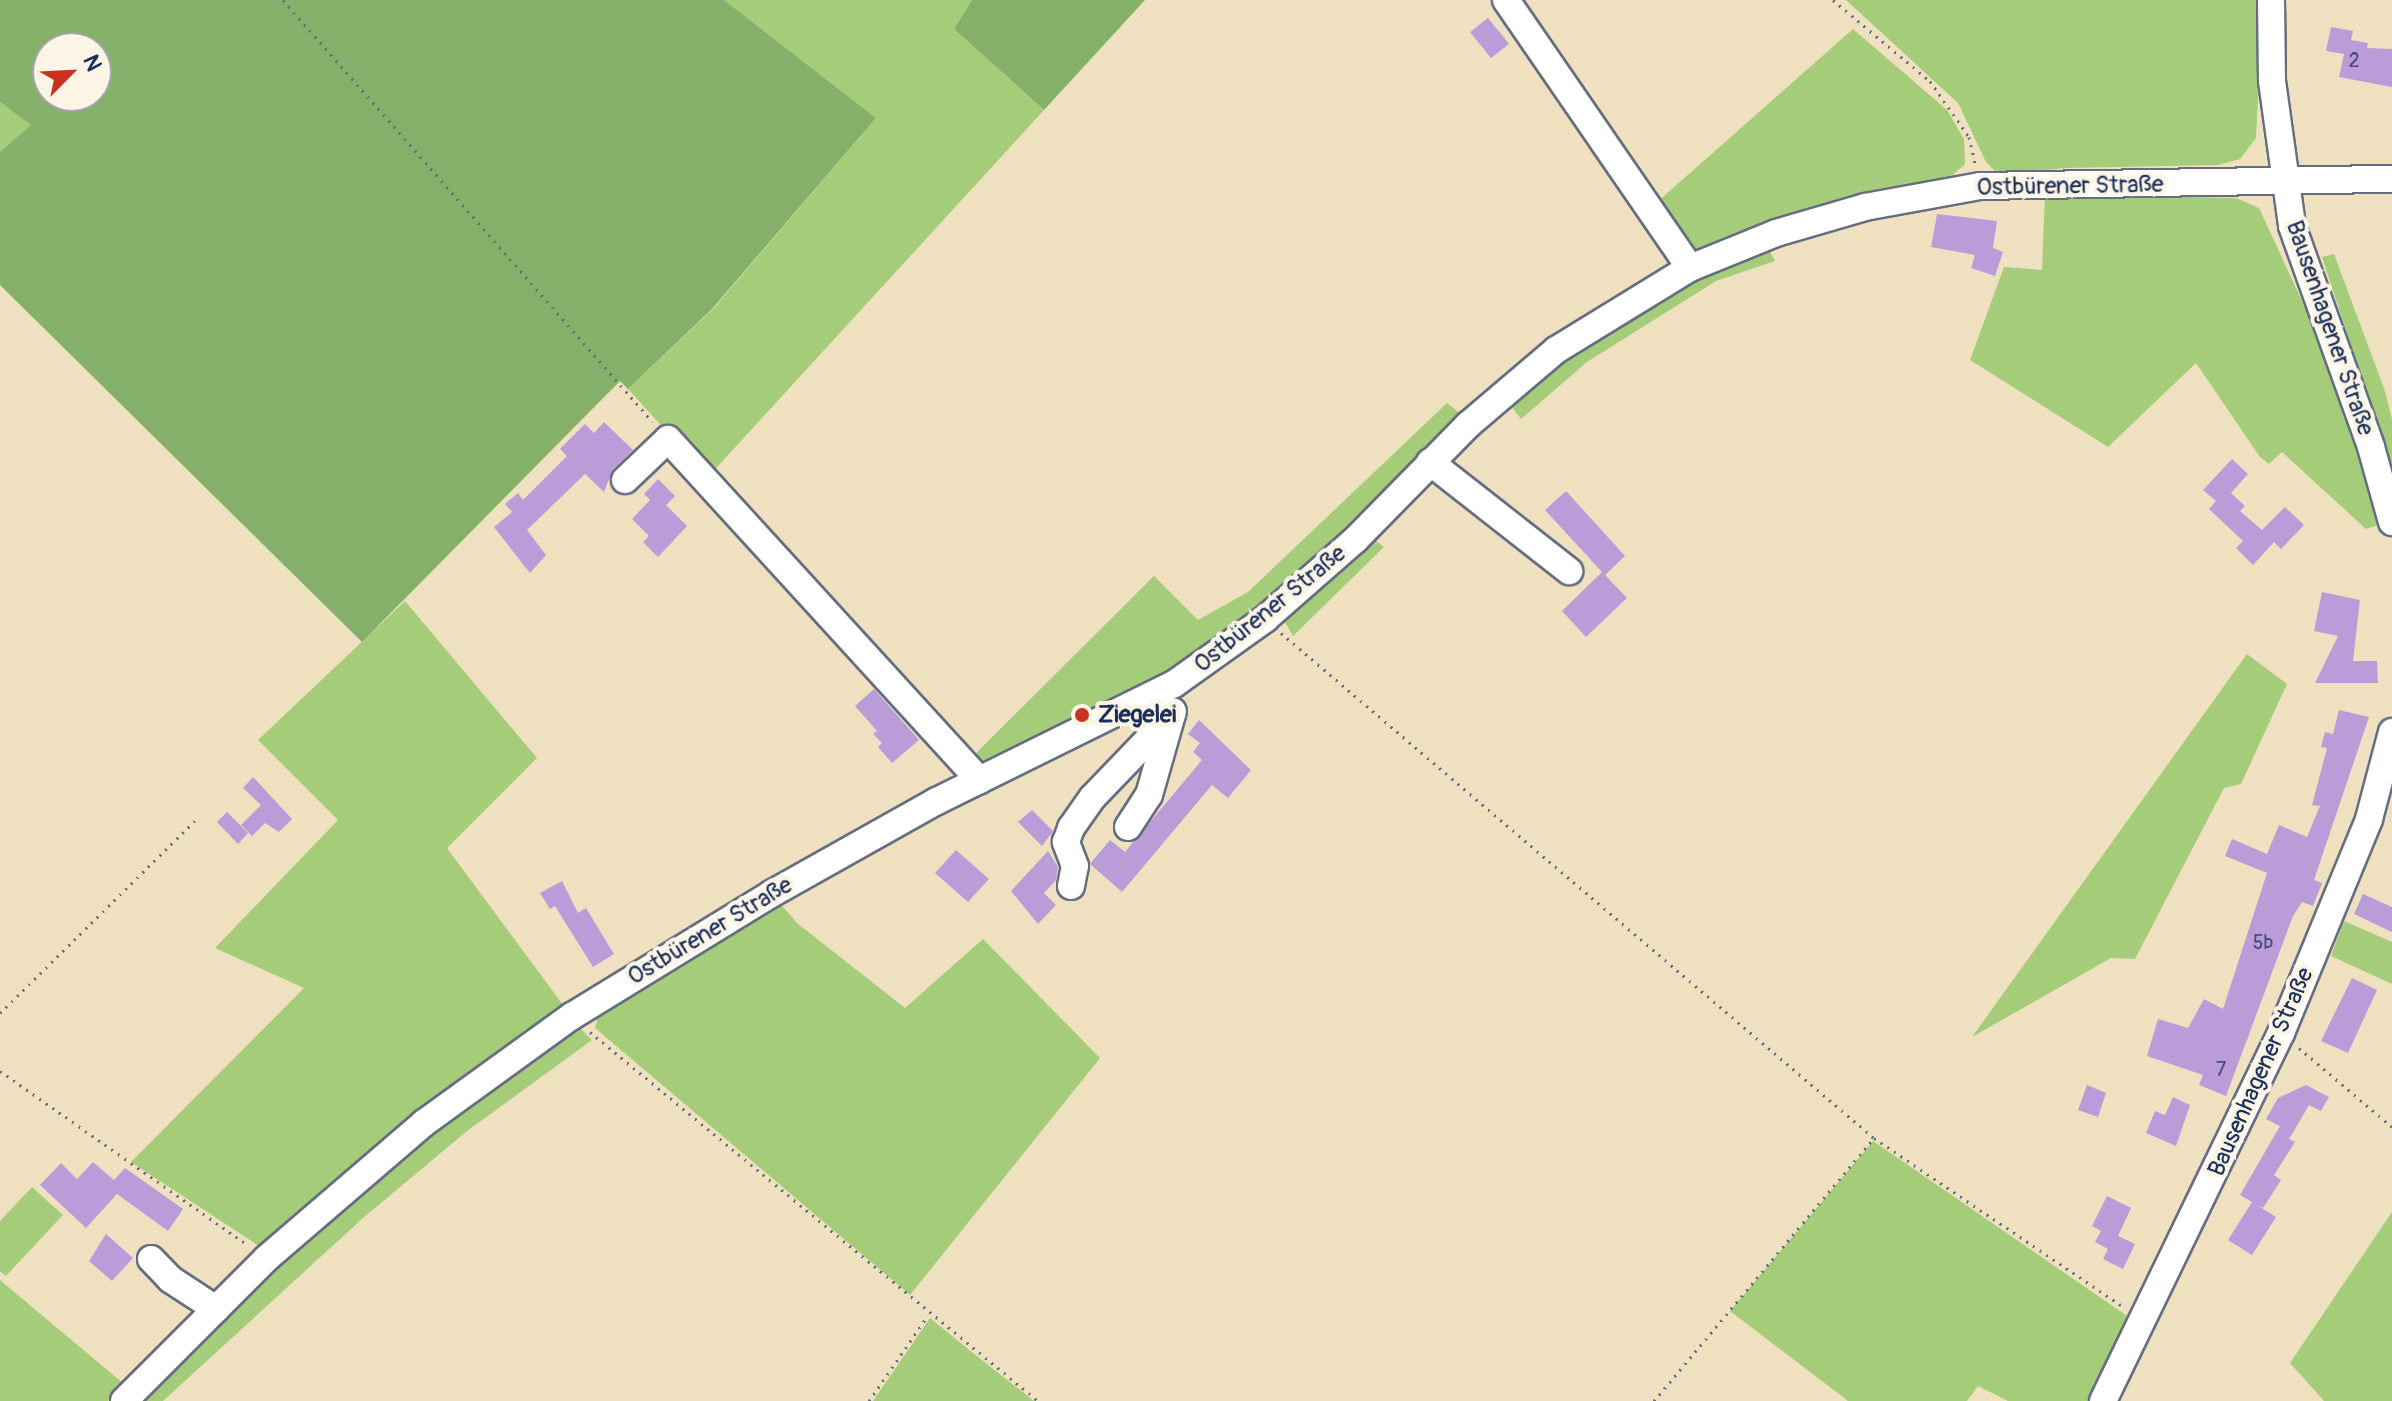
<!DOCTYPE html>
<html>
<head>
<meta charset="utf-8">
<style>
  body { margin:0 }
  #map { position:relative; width:2392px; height:1401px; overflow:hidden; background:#efe0c0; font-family:Pangolin,sans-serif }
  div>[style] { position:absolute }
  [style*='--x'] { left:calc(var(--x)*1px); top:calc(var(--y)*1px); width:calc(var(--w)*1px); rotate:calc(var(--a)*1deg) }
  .green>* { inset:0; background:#a5cd79 }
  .forest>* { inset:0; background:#84b069 }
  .building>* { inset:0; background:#ba9cd9 }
  .path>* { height:3px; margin-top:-1.5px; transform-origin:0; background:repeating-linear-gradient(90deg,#656d80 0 2px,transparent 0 8px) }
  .roads { filter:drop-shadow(2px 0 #656d80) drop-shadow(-2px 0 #656d80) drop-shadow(0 2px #656d80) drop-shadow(0 -2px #656d80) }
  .minor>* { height:26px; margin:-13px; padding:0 13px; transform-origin:13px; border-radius:13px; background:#fff }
  .dots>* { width:22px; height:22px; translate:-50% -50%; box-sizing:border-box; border:4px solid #fcf5e5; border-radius:50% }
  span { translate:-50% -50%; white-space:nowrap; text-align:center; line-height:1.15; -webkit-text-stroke:8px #fcf5e5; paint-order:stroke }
  .number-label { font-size:20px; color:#434a7d }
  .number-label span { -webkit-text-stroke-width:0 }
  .street-label { font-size:24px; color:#1b2f5e }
  .poi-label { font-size:24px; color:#1b2f5e; font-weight:700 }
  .left { translate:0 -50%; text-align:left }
  .north { position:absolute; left:32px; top:32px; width:80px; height:80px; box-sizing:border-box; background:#fcf5e5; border:2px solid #a2a6af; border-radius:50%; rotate:66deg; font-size:22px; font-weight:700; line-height:32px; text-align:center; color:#1b2f5e }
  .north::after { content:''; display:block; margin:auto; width:28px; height:36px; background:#c8321e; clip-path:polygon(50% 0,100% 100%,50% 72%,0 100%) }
</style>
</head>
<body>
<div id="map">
  <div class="green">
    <i style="clip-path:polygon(724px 0,972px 0,954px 29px,1044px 110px,708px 477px,628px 389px,713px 309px,876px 118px)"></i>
    <i style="clip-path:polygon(1846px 0,2263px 0,2256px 138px,2240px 159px,2218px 165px,2066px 168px,1999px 175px,1986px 162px,1958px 103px)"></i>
    <i style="clip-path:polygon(1853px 29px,1947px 110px,1964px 139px,1965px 164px,1948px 179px,1702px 251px,1684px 246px,1656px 203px)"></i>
    <i style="clip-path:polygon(0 102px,32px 125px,0 152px)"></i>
    <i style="clip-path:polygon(2045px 194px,2236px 198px,2259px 208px,2326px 353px,2384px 523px,2366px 529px,2282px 452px,2269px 464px,2260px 457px,2196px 363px,2108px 447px,1970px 360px,2004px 267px,2042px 270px)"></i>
    <i style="clip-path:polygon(1768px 248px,1775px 261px,1716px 281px,1587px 362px,1521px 419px,1510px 405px,1574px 354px,1690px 281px)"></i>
    <i style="clip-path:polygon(2334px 254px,2385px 391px,2392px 419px,2392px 471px,2322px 257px)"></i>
    <i style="clip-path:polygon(1447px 403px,1463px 416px,1259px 612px,1169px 673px,979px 776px,967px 762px,1154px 576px,1198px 620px,1248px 592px)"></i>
    <i style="clip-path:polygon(1373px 539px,1384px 547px,1293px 636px,1285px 622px)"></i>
    <i style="clip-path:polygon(405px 601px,537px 758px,447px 848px,566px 1009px,262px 1248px,131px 1162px,304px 988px,215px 948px,338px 820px,258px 740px)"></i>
    <i style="clip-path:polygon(2247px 654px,2287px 684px,2241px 784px,2224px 788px,2135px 959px,2111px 958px,1972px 1037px)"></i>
    <i style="clip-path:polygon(779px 902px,797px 923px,905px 1008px,983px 939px,1100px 1058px,910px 1295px,595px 1028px,599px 1013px)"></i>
    <i style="clip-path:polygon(2344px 921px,2392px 942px,2392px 984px,2331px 956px)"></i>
    <i style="clip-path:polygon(577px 1025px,592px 1040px,467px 1131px,363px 1218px,163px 1401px,143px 1401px,276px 1268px,433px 1135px)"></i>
    <i style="clip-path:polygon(1873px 1141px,2133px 1320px,2095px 1401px,2008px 1401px,1978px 1386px,1967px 1401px,1848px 1401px,1730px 1311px)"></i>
    <i style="clip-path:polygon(32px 1187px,63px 1215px,6px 1276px,0 1271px,0 1221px)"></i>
    <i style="clip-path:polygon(2392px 1212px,2392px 1401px,2324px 1401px,2290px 1363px)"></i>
    <i style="clip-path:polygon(0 1280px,124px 1384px,108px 1401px,0 1401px)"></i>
    <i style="clip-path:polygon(930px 1318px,973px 1353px,1034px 1401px,873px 1401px)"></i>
  </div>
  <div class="forest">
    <i style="clip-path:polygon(evenodd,0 0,724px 0,876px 118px,712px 309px,628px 389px,620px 381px,362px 642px,0 285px,0 152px,31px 125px,0 102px,0 0,96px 48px,96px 96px,48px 96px,48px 48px,96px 48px)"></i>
    <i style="clip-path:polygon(972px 0,1145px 0,1044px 110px,954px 29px)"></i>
  </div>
  <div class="building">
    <i style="clip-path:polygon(1488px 18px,1509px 44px,1491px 58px,1470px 32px)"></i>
    <i style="clip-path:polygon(2331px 27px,2353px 31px,2351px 40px,2368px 43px,2367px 48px,2392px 49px,2392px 87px,2339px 77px,2344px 54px,2326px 51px)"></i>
    <i style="clip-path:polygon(1937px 214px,1997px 221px,1993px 248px,2003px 252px,1995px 276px,1971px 268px,1975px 255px,1931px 247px)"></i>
    <i style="clip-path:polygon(604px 422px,633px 450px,613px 469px,604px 492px,585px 474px,527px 530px,546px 555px,530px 573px,494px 527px,512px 512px,505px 504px,518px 493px,523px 500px,567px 456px,560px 449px,585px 424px,594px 433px)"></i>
    <i style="clip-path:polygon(2232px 459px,2248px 474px,2231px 493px,2245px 506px,2240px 511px,2262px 530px,2285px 507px,2304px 525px,2281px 549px,2274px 542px,2253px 565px,2236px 548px,2243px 541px,2209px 509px,2216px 501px,2203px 490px)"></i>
    <i style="clip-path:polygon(658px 479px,675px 496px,666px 505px,687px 526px,658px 557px,643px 542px,649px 536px,632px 519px,650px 500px,644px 494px)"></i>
    <i style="clip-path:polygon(1566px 491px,1625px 556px,1605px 575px,1627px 598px,1586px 637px,1562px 611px,1602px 572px,1545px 510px)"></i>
    <i style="clip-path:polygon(2322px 592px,2360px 600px,2353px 661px,2377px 661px,2378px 683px,2315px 683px,2338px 636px,2314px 631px)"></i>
    <i style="clip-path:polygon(874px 689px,919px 740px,892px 763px,878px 747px,882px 743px,873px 734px,877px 731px,855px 706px)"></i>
    <i style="clip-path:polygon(2339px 710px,2369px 717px,2314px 880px,2322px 883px,2313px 906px,2302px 902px,2293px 916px,2226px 1096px,2199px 1085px,2203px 1075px,2147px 1056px,2158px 1019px,2188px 1028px,2204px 999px,2223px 1009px,2267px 873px,2225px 856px,2232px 839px,2267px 854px,2279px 825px,2307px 837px,2320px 806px,2312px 805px,2327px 748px,2321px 747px,2325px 732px,2333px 734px)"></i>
    <i style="clip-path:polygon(1199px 720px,1251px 770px,1228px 798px,1212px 785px,1122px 892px,1090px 864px,1110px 840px,1125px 852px,1202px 760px,1193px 752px,1200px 743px,1188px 734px)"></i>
    <i style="clip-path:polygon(253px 777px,292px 819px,279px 832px,265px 823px,252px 836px,241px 825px,261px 805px,243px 788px)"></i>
    <i style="clip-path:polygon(1032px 810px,1053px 831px,1042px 846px,1018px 822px)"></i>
    <i style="clip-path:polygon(227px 812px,248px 833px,238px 844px,217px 822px)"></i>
    <i style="clip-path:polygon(956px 850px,989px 879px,968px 902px,935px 873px)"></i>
    <i style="clip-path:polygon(1048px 851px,1058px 867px,1056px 880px,1044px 893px,1056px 905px,1038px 924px,1011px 891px)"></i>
    <i style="clip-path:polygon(562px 881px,578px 913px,586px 908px,614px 954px,593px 967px,555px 906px,550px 909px,540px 893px)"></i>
    <i style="clip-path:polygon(2363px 894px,2392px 907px,2392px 932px,2354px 914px)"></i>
    <i style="clip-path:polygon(2352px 978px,2377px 990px,2348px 1053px,2321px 1041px)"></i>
    <i style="clip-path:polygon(2087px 1085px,2106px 1093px,2098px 1117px,2078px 1110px)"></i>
    <i style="clip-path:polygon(2306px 1085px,2329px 1097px,2321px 1111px,2309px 1105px,2289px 1139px,2295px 1142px,2274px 1175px,2281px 1180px,2263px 1208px,2257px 1205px,2276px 1217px,2252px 1255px,2228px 1240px,2252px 1202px,2240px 1195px,2280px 1126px,2266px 1119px,2278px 1098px)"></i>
    <i style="clip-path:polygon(2173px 1097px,2190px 1105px,2176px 1146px,2146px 1133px,2155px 1111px,2165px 1115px)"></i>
    <i style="clip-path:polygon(93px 1162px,114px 1180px,125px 1168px,183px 1209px,168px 1231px,117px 1194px,86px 1228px,40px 1185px,61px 1163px,77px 1179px)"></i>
    <i style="clip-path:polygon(2107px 1196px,2131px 1208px,2118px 1236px,2135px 1244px,2123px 1269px,2103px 1259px,2108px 1249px,2095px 1242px,2101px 1231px,2092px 1226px)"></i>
    <i style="clip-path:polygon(106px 1234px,133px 1258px,112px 1281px,89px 1261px)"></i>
  </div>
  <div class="path">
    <i style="--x:283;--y:0;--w:560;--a:48.77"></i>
    <i style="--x:1833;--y:0;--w:126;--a:39.9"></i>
    <i style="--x:1930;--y:81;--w:68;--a:55.1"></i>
    <i style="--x:1969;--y:137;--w:27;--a:77"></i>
    <i style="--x:1281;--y:633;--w:779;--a:40.42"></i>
    <i style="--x:1874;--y:1138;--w:302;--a:34.1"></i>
    <i style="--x:0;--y:1013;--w:278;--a:-44.6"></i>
    <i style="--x:590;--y:1032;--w:580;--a:39.48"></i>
    <i style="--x:2299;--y:1048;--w:122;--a:40.3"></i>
    <i style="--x:0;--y:1071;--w:304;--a:35.1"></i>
    <i style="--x:869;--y:1401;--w:104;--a:-55.5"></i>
    <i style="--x:1654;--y:1401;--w:343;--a:-50.1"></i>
  </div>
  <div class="roads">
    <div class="minor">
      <i style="--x:1506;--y:0;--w:325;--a:55.5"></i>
      <i style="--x:2271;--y:0;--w:81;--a:89.3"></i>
      <i style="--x:2272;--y:81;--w:146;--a:82.1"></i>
      <i style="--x:2292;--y:226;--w:235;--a:70.3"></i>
      <i style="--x:2371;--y:447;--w:78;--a:74.4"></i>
      <i style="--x:1430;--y:462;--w:177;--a:38.1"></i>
      <i style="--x:625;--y:480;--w:59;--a:-43.6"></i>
      <i style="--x:668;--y:439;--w:462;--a:47.6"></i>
      <i style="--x:1128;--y:827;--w:38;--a:-57"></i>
      <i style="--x:1149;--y:795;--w:87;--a:-74.1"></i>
      <i style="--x:1071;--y:886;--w:20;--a:-79"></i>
      <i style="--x:1075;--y:866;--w:26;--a:-111"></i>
      <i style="--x:1066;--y:842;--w:15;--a:-70"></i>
      <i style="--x:1071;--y:828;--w:37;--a:-55"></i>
      <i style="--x:1092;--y:798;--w:115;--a:-46.1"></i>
      <i style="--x:151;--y:1259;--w:28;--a:46"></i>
      <i style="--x:170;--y:1279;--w:55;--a:33.1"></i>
      <i style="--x:124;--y:1401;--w:202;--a:-45"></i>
      <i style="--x:267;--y:1258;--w:207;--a:-40.7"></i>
      <i style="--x:424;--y:1123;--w:183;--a:-35.9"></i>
      <i style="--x:572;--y:1016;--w:233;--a:-31.5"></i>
      <i style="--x:771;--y:894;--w:190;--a:-29.3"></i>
      <i style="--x:937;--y:801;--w:264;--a:-26.3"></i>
      <i style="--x:1174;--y:684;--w:112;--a:-35.5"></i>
      <i style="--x:1265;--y:619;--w:120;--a:-41.3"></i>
      <i style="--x:1355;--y:540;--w:161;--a:-45.5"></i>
      <i style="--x:1468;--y:425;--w:116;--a:-40.4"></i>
      <i style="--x:1556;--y:350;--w:157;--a:-31.5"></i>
      <i style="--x:1690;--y:268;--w:93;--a:-22.1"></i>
      <i style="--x:1776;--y:233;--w:93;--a:-16.3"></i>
      <i style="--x:1865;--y:207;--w:117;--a:-10.3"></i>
      <i style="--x:1980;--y:186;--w:412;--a:-1"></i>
      <i style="--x:2103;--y:1401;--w:409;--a:-64.2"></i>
      <i style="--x:2281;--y:1033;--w:231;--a:-67.6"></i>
      <i style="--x:2369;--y:819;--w:90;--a:-75.2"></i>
    </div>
  </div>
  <div class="dots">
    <i style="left:1082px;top:715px;background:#c8321e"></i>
  </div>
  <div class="number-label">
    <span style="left:2354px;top:60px">2</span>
    <span style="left:2263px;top:942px">5b</span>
    <span style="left:2221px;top:1069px">7</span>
  </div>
  <div class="street-label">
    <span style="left:2070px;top:186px;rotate:-1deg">Ostbürener Straße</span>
    <span style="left:2330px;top:328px;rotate:71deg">Bausenhagener Straße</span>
    <span style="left:1270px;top:609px;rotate:-39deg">Ostbürener Straße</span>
    <span style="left:710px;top:931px;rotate:-31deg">Ostbürener Straße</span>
    <span style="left:2261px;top:1072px;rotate:-66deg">Bausenhagener Straße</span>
  </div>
  <div class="poi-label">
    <span class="left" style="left:1098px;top:715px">Ziegelei</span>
  </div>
  <div class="north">N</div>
</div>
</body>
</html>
